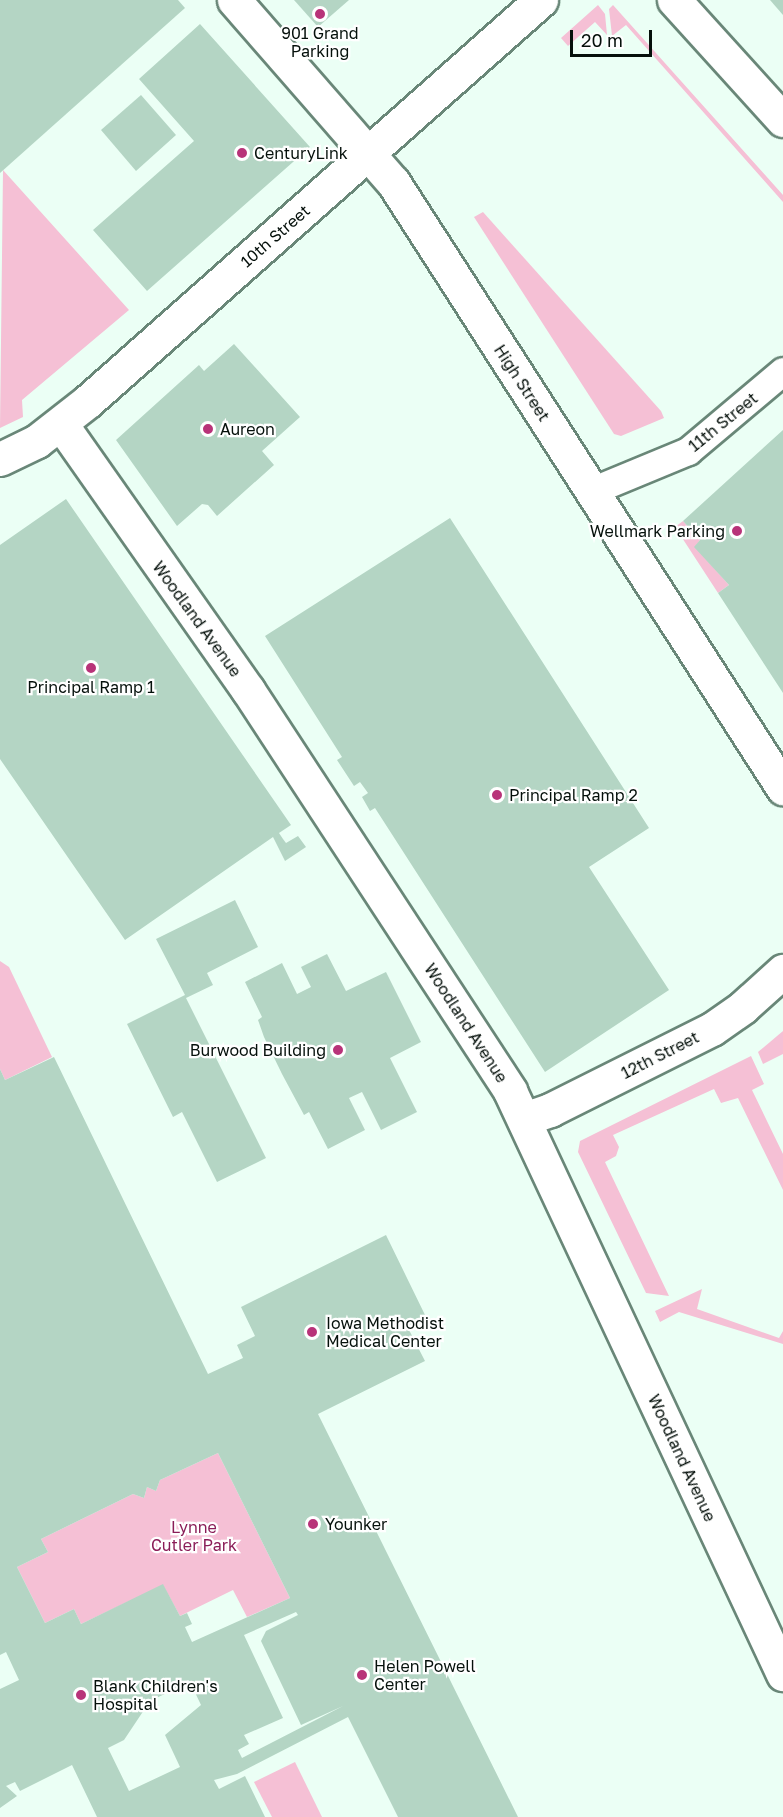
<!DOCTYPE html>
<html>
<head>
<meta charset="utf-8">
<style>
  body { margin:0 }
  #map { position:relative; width:783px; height:1817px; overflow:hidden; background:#ebfff5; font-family:"Golos Text",sans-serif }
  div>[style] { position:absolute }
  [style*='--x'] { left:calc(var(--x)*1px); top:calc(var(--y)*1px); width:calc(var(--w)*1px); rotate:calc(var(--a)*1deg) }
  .green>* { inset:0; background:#f5c0d5 }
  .building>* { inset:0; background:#b4d5c4 }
  .roads { filter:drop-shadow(2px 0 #698778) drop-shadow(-2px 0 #698778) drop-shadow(0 2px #698778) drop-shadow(0 -2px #698778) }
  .street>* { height:27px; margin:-13.5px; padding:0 13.5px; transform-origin:13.5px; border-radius:13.5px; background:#fff }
  .secondary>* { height:33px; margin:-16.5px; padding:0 16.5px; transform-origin:16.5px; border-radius:16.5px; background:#fff }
  .dots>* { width:16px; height:16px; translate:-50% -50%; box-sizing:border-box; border:3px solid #fff; border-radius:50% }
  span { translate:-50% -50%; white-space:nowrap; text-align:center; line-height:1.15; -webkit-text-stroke:4.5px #fff; paint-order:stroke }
  .poi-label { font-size:16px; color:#05100b }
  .left { translate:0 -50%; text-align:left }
  .right { translate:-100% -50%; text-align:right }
  .street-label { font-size:16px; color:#05100b }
  .park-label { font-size:16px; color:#8a1d58 }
  .scale { position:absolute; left:570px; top:30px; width:82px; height:27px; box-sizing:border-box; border:3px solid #05100b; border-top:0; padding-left:8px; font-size:18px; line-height:21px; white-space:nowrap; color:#05100b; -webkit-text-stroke:4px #fff; paint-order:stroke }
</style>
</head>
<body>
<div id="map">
  <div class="green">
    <i style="clip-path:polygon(598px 5px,605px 14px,607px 35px,595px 22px,568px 46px,561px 38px)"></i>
    <i style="clip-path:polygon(613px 5px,783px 195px,783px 202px,626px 25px,612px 36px,609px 9px)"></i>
    <i style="clip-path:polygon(3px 170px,129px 310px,22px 400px,23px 417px,0 428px)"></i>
    <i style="clip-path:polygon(483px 212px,661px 411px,664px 418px,621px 436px,614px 434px,474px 217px)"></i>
    <i style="clip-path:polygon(683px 521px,700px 540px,695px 547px,729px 585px,718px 593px,675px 527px)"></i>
    <i style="clip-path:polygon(0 961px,9px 967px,52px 1057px,5px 1080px,0 1069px)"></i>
    <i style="clip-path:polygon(783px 1031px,783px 1054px,763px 1064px,758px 1052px)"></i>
    <i style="clip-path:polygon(751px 1056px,764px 1084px,752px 1090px,783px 1154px,783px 1190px,738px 1098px,721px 1103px,714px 1089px,613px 1135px,619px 1147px,616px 1156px,605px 1162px,669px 1296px,646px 1293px,578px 1152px,580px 1141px)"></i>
    <i style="clip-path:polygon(702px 1289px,697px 1309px,779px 1338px,783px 1331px,783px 1344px,679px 1312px,660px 1322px,655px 1311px)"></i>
    <i style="clip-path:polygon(218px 1453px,290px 1598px,247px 1617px,233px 1590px,180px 1616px,163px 1585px,81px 1624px,74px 1609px,45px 1623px,17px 1567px,48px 1552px,41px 1539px,133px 1494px,144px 1498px,147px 1487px,156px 1491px,160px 1480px)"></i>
    <i style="clip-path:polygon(295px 1762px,322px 1817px,272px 1817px,254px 1782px)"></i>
  </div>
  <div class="building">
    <i style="clip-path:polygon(0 0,178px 0,185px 8px,0 173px)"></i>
    <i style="clip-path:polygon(294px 0,349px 0,318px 27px)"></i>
    <i style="clip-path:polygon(770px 0,783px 0,783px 15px)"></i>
    <i style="clip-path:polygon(200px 24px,310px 147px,147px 291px,93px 230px,194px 141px,139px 79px)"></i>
    <i style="clip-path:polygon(141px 95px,176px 135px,136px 171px,101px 130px)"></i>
    <i style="clip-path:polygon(234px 344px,300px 417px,262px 451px,274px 465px,217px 516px,208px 505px,202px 504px,177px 526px,116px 440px,199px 365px,204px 371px)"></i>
    <i style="clip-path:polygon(783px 430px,783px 693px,718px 593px,729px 585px,694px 547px,700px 540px,683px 521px)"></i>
    <i style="clip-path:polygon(66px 499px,291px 825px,279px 833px,283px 839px,286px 843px,298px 836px,306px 847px,285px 861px,273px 837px,125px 940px,0 759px,0 545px)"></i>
    <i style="clip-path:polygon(450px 518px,649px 828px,589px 867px,669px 990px,545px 1072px,375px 808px,370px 811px,362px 797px,368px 793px,360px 782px,354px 786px,337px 760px,342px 757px,265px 636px)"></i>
    <i style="clip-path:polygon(235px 900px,258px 947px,207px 973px,213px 985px,186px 998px,266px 1158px,217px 1182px,182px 1112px,173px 1117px,127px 1024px,185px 995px,156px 939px)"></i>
    <i style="clip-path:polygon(327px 954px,346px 991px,386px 972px,421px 1042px,390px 1058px,417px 1112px,381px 1130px,362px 1092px,349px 1098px,365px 1130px,328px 1149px,309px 1112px,304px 1115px,282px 1074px,264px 1037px,258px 1020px,262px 1017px,245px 982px,282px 963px,297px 994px,311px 987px,301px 967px)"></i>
    <i style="clip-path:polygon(evenodd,54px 1057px,208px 1374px,243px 1358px,237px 1345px,255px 1336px,241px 1307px,386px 1235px,426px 1317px,407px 1326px,425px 1361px,318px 1414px,518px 1817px,398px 1817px,348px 1717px,237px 1774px,214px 1780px,219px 1789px,245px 1776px,265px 1817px,97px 1817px,72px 1765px,20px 1791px,15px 1782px,6px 1786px,17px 1796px,0 1808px,0 1689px,19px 1680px,6px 1652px,0 1655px,0 1069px,5px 1080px,54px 1057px,218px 1453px,290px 1598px,192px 1642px,185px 1627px,192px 1624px,187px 1613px,180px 1616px,163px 1584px,81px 1624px,74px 1609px,45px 1623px,17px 1567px,48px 1552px,41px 1539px,133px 1494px,144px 1498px,147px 1487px,156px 1491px,160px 1480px,218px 1453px,54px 1057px,296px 1612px,298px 1615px,266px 1631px,261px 1641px,301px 1725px,343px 1706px,242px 1758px,238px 1750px,249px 1744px,244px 1735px,283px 1718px,244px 1635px,296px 1612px,54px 1057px,190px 1682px,201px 1705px,165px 1735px,180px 1767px,129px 1791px,108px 1748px,124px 1740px,150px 1701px,190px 1682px)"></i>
  </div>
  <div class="roads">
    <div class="street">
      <i style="--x:591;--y:491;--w:105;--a:-22.4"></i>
      <i style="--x:688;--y:451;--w:124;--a:-40.1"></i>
    </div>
    <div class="secondary">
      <i style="--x:234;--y:0;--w:242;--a:48.9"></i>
      <i style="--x:393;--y:182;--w:721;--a:57.24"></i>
      <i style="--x:674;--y:0;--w:162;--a:47.8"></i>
      <i style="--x:61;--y:424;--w:325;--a:54.9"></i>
      <i style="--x:248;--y:690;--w:479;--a:56.8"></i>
      <i style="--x:510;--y:1091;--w:644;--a:64.91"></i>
      <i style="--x:0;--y:459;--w:41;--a:-25.9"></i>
      <i style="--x:37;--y:441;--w:65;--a:-38.1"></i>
      <i style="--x:88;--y:401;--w:605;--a:-41.52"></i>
      <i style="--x:524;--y:1119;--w:28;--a:-19"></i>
      <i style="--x:550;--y:1110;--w:181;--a:-26.6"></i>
      <i style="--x:712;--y:1029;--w:38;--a:-35"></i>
      <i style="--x:743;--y:1007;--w:54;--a:-42"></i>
    </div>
  </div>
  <div class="dots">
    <i style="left:320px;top:14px;background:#b83379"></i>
    <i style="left:242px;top:153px;background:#b83379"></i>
    <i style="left:208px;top:429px;background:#b83379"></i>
    <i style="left:737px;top:531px;background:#b83379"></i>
    <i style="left:91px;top:668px;background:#b83379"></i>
    <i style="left:497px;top:795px;background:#b83379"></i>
    <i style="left:338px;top:1050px;background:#b83379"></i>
    <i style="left:312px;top:1332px;background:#b83379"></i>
    <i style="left:313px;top:1524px;background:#b83379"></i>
    <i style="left:362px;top:1675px;background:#b83379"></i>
    <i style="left:81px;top:1695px;background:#b83379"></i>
  </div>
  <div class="poi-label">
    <span style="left:320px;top:42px">901 Grand<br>Parking</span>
    <span class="left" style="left:254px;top:153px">CenturyLink</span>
    <span class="left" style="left:220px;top:429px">Aureon</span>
    <span class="right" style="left:725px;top:531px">Wellmark Parking</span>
    <span style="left:91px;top:687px">Principal Ramp 1</span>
    <span class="left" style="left:509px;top:795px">Principal Ramp 2</span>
    <span class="right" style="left:326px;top:1050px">Burwood Building</span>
    <span class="left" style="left:326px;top:1332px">Iowa Methodist<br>Medical Center</span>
    <span class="left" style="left:325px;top:1524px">Younker</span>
    <span class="left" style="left:374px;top:1675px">Helen Powell<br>Center</span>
    <span class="left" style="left:93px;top:1695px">Blank Children's<br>Hospital</span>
  </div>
  <div class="street-label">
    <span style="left:275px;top:236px;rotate:-41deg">10th Street</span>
    <span style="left:522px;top:383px;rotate:57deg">High Street</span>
    <span style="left:723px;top:422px;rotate:-39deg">11th Street</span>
    <span style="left:197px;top:619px;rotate:54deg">Woodland Avenue</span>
    <span style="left:466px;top:1023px;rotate:57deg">Woodland Avenue</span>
    <span style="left:660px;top:1055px;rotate:-27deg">12th Street</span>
    <span style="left:682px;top:1458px;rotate:65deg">Woodland Avenue</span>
  </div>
  <div class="park-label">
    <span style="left:194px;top:1536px">Lynne<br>Cutler Park</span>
  </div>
  <div class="scale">20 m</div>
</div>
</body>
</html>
